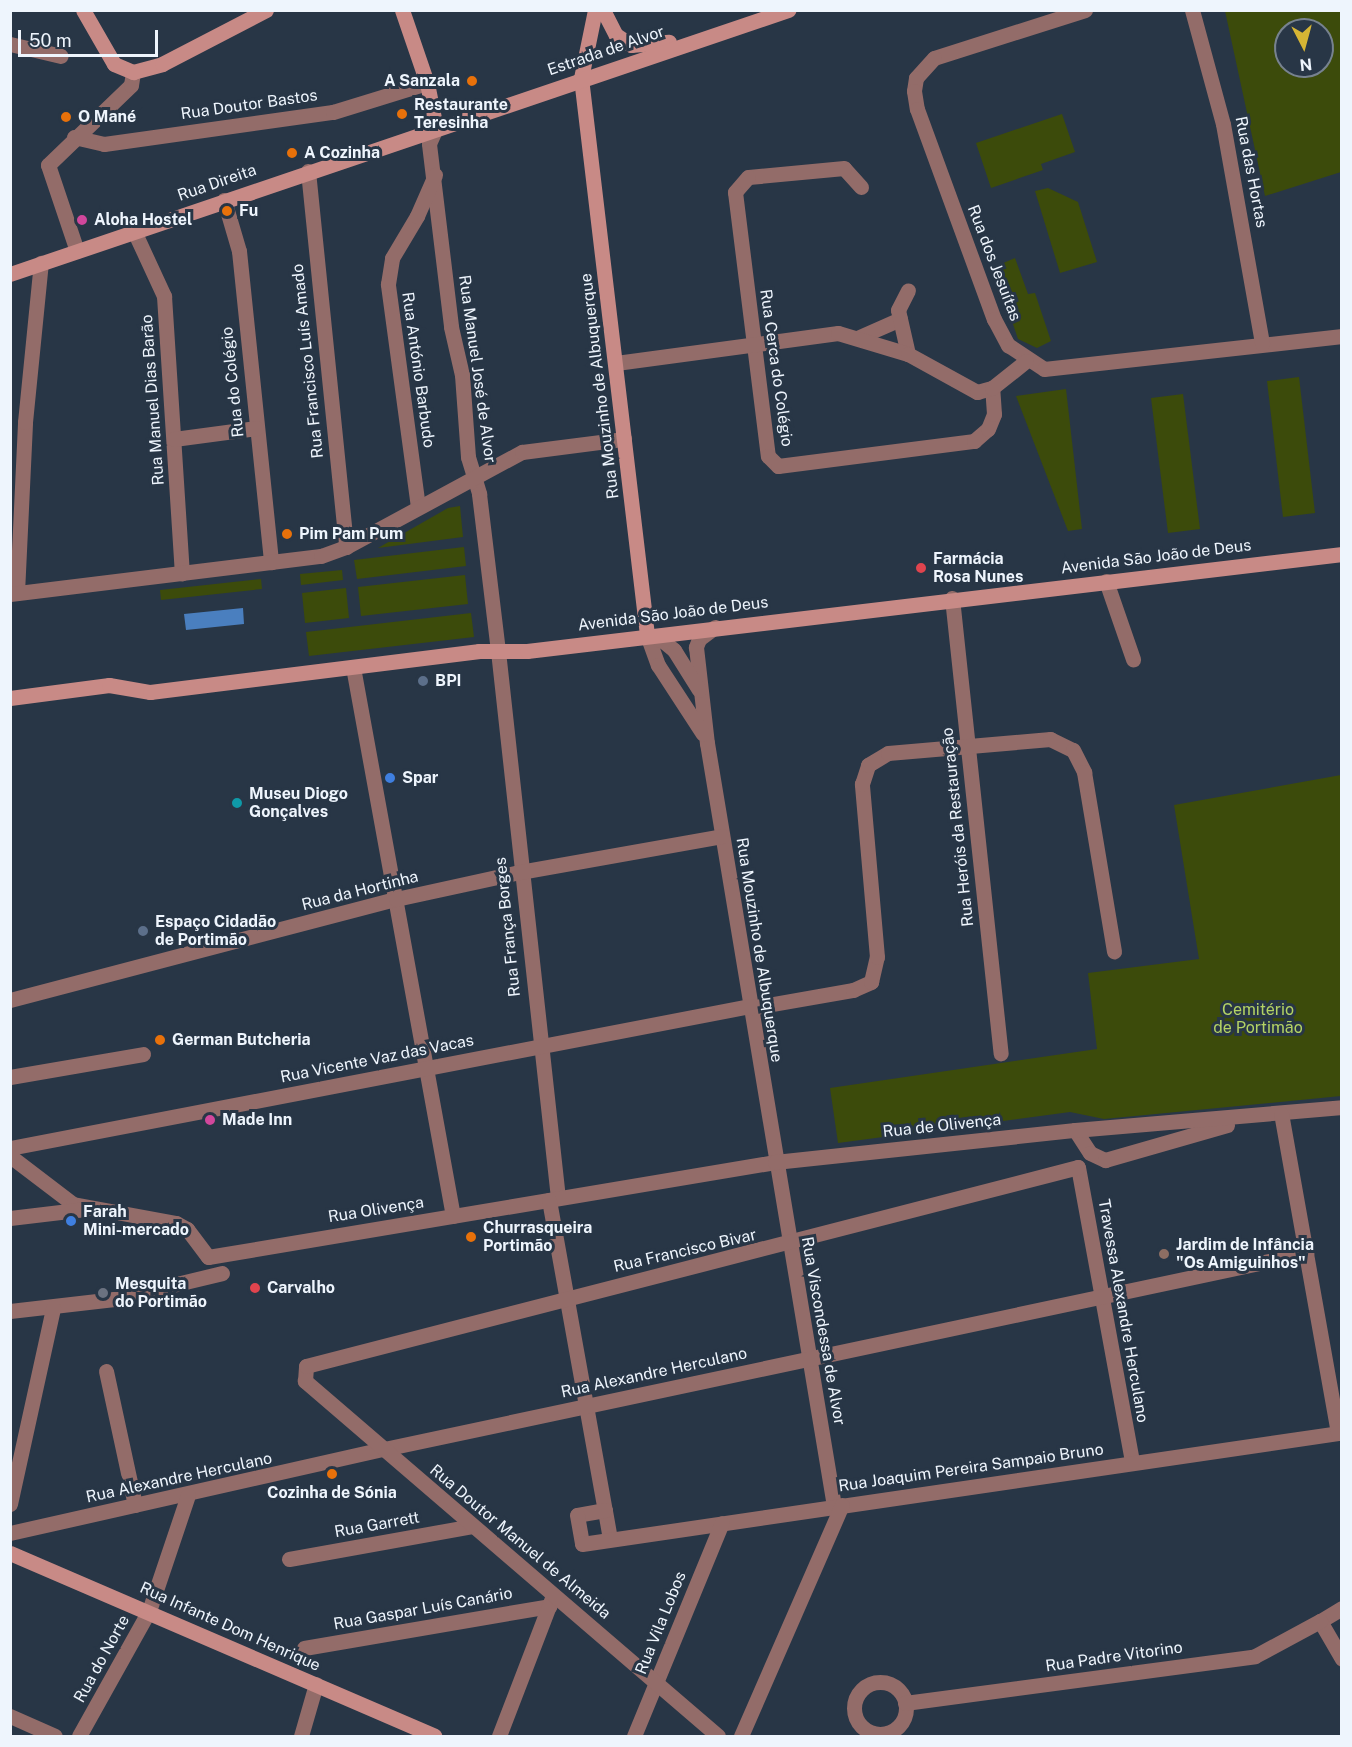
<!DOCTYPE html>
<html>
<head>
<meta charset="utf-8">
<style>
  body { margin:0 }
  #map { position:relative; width:1352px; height:1747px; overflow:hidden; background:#283646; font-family:"Public Sans",sans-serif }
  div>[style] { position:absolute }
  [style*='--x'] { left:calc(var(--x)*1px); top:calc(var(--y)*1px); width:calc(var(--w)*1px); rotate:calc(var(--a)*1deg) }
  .green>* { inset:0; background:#3c4b0b }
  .water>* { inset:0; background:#4a7fbf }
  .street>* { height:15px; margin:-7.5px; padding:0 7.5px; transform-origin:7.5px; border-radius:7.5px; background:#936c69 }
  .street>.ring { margin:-7.5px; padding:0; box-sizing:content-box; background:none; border:15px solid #936c69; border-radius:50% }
  .secondary>* { height:15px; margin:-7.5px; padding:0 7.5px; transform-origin:7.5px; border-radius:7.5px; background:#c88a86 }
  .dots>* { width:16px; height:16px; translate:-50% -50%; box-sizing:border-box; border:3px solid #283646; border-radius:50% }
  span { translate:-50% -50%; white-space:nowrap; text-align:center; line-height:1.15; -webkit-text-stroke:6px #283646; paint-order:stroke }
  .street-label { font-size:16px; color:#eef5fd }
  .poi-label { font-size:16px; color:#eef5fd; font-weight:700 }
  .right { translate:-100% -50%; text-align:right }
  .left { translate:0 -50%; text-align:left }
  .park-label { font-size:16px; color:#b4d364 }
  .frame { position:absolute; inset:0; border:12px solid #eef5fd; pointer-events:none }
  .north { position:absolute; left:1274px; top:18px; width:60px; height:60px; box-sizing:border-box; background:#283646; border:2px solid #77828f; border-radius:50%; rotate:174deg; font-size:16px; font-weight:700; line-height:24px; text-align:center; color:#eef5fd }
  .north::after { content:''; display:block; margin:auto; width:21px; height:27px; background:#d6b534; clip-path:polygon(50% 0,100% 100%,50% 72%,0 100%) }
  .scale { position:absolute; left:18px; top:30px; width:140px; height:27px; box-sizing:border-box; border:3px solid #eef5fd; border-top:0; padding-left:8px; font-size:18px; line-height:21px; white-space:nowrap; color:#eef5fd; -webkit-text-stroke:4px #283646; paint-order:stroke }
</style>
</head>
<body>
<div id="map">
  <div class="green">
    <i style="clip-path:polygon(evenodd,1225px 11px,1341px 11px,1341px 172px,1265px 196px,1225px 11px,1286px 30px,1322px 30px,1322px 66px,1286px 66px,1286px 30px)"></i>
    <i style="clip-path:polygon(1062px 114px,1075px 152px,1041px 164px,1043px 170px,991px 188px,976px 143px)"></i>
    <i style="clip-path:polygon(1048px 188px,1078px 202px,1097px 262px,1060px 273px,1035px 191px)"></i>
    <i style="clip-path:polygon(1015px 258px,1028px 294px,1035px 293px,1051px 341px,1037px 348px,1018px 339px,994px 267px)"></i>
    <i style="clip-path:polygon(1299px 377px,1315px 513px,1283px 517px,1267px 381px)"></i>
    <i style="clip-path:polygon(1066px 389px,1082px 529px,1068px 531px,1016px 396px)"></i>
    <i style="clip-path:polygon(1183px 394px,1200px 529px,1168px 533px,1151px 398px)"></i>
    <i style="clip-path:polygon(460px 506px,463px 537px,378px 548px,448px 508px)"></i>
    <i style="clip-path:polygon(464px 547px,466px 566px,357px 579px,354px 560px)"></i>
    <i style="clip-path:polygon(342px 570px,343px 580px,301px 585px,300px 574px)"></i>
    <i style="clip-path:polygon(465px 575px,468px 604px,361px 616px,358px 587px)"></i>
    <i style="clip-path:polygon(261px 579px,262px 589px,161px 600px,160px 590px)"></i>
    <i style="clip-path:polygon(346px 588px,349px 618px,305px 623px,302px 593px)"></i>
    <i style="clip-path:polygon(471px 613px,474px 637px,309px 656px,306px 632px)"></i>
    <i style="clip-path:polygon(1341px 775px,1341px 1096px,1104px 1119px,1070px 1112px,838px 1143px,830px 1088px,1097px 1049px,1088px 973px,1199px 959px,1174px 805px)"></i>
  </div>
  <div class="water">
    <i style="clip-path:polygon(243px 608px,244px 624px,186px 630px,184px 614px)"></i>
  </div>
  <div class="street">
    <i style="--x:1085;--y:10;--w:158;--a:162.4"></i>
    <i style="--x:934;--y:58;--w:27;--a:132"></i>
    <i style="--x:916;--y:78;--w:13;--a:99"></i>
    <i style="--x:914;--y:91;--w:18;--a:81"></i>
    <i style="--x:917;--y:109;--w:224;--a:69.9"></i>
    <i style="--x:994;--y:319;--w:30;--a:62"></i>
    <i style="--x:1008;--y:345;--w:43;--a:33.7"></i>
    <i style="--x:1044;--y:369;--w:300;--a:-6.3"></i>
    <i style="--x:1192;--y:10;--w:118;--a:74.8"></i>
    <i style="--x:1223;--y:124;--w:223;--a:79.9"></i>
    <i style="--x:10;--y:44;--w:52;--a:13.2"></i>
    <i style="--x:436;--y:128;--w:17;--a:114"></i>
    <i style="--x:429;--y:144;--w:184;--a:83.1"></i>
    <i style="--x:451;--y:327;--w:49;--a:77.1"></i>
    <i style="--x:462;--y:375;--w:82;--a:85.8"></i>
    <i style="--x:468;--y:457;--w:39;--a:73"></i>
    <i style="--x:479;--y:494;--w:158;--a:83.1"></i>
    <i style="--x:498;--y:651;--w:550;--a:83.74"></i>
    <i style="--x:74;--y:137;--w:31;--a:13"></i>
    <i style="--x:104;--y:144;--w:231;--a:-8"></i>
    <i style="--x:333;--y:112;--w:98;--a:-17.1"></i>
    <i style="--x:308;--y:171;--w:378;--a:84.2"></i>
    <i style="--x:861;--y:187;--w:25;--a:-132"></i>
    <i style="--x:844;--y:168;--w:96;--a:174.6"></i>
    <i style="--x:748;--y:177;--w:20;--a:131"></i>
    <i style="--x:735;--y:192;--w:266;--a:82.9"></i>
    <i style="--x:768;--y:456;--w:14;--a:45"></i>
    <i style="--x:778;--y:466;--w:198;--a:-7.3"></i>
    <i style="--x:974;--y:441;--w:18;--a:-41"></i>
    <i style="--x:988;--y:429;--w:16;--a:-68"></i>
    <i style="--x:994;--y:414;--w:26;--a:-94"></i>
    <i style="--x:224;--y:200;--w:53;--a:73.6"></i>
    <i style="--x:239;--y:251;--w:313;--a:84.1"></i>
    <i style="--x:134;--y:231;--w:72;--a:65.2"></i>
    <i style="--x:164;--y:296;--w:278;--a:86.3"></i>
    <i style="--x:77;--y:251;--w:91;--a:-108.6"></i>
    <i style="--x:48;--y:165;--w:115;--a:-43.9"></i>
    <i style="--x:131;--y:85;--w:13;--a:-81"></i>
    <i style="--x:857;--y:338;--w:47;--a:-23.8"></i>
    <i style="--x:908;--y:354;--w:45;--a:-102.8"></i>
    <i style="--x:898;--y:310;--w:22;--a:-63"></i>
    <i style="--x:616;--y:363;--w:224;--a:-7.7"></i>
    <i style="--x:838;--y:333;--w:73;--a:16.7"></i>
    <i style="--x:908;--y:354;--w:79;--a:28.8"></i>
    <i style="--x:977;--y:392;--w:16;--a:-15"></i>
    <i style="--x:992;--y:388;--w:43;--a:-38.5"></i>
    <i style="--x:174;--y:439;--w:83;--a:-7.6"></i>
    <i style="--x:418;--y:507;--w:225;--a:-97.7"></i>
    <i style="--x:388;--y:284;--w:26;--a:-81"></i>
    <i style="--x:392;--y:258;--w:49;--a:-59.2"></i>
    <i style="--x:417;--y:216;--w:45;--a:-66.3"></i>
    <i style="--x:1106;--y:581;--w:83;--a:70.9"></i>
    <i style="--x:17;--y:593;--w:171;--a:-87.3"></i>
    <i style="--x:25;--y:422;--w:160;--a:-84.3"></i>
    <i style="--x:10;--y:594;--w:313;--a:-7"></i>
    <i style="--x:321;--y:556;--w:27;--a:-20"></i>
    <i style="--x:346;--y:547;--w:200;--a:-28.4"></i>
    <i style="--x:522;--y:452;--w:103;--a:-7.3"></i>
    <i style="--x:952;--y:598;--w:458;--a:83.9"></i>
    <i style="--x:715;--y:627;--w:20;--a:143"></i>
    <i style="--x:699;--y:639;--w:9;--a:111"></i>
    <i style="--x:696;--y:647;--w:97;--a:83.5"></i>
    <i style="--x:707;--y:743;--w:773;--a:80.55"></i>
    <i style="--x:647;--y:635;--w:32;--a:70"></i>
    <i style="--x:658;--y:665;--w:82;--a:56.9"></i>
    <i style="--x:647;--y:635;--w:17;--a:21"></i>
    <i style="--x:663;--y:641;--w:14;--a:39"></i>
    <i style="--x:674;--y:650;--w:47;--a:58"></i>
    <i style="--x:353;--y:667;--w:558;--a:79.68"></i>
    <i style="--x:10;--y:1000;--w:399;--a:-14.7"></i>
    <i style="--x:396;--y:899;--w:127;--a:-12.3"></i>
    <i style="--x:520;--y:872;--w:205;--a:-10.1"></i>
    <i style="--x:750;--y:1008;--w:105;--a:-9.9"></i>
    <i style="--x:853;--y:990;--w:20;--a:-24"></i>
    <i style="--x:871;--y:982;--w:26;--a:-77"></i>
    <i style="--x:877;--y:957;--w:174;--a:-95"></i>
    <i style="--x:862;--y:784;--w:20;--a:-72"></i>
    <i style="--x:868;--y:765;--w:23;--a:-31"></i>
    <i style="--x:888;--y:753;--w:163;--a:-4.9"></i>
    <i style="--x:1050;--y:739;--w:25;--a:26"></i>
    <i style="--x:1073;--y:750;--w:25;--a:63"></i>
    <i style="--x:1084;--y:772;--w:182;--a:80.5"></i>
    <i style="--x:10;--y:1077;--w:135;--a:-9.8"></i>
    <i style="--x:1075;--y:1130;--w:27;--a:57"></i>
    <i style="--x:1090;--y:1153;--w:17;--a:25"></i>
    <i style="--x:1105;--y:1160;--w:127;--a:-16"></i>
    <i style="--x:10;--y:1148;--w:754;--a:-10.86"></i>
    <i style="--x:10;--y:1156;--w:79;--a:37.3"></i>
    <i style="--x:73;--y:1204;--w:105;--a:10.5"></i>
    <i style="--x:176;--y:1223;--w:13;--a:29"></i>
    <i style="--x:187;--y:1229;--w:35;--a:53"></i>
    <i style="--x:208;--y:1257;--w:575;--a:-9.51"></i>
    <i style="--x:775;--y:1162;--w:302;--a:-6.1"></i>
    <i style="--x:1075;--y:1130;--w:268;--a:-4.9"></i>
    <i style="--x:1078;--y:1167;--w:300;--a:79.6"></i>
    <i style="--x:549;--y:1200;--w:315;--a:79.8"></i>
    <i style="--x:10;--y:1218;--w:76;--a:-6.8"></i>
    <i style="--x:10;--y:1311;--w:105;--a:-6.6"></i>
    <i style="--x:114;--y:1299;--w:111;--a:-13.5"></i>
    <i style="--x:106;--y:1371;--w:137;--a:77.8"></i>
    <i style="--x:10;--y:1504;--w:201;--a:-77.6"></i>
    <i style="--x:10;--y:1533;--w:383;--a:-12.7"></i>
    <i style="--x:384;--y:1449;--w:943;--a:-12"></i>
    <i style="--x:610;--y:1539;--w:29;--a:-100"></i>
    <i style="--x:605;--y:1510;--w:28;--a:170"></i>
    <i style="--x:577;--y:1515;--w:29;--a:80"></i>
    <i style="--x:582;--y:1544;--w:764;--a:-8.35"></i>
    <i style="--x:1338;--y:1433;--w:324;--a:-100.1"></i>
    <i style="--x:289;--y:1559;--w:186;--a:-10.2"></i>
    <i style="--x:1342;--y:1608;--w:26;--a:149"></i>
    <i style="--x:1320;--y:1621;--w:44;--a:59.9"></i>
    <i style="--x:304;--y:1648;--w:249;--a:-9.7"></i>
    <i class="ring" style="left:854px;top:1682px;width:37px;height:37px"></i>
    <i style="--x:905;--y:1703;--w:353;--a:-7.6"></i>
    <i style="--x:1255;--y:1656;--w:74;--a:-28.3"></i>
    <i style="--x:10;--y:1716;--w:49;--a:24"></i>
    <i style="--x:79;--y:1736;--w:143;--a:-60.8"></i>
    <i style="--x:149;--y:1611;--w:122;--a:-71.4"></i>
    <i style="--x:301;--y:1736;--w:54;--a:-73.9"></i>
    <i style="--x:499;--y:1736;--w:148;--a:-69"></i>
    <i style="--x:634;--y:1736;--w:230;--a:-67.6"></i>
    <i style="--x:718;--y:1736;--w:545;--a:-139.32"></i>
    <i style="--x:305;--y:1381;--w:15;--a:-86"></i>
    <i style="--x:306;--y:1366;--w:797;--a:-14.45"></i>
    <i style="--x:741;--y:1736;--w:252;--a:-66.4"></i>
  </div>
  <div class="secondary">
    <i style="--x:83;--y:10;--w:62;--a:60.1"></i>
    <i style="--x:114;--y:64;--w:21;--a:23"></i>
    <i style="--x:133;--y:72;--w:30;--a:-15"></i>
    <i style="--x:162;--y:64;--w:117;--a:-27.4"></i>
    <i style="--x:402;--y:10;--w:77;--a:71.1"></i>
    <i style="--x:427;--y:83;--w:46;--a:78.7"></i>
    <i style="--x:595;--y:10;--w:69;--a:101.6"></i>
    <i style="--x:581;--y:78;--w:561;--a:83.24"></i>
    <i style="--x:603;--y:10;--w:28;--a:63"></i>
    <i style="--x:616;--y:35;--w:18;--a:34"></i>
    <i style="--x:631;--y:45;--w:38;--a:-5"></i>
    <i style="--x:10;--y:274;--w:822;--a:-18.74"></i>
    <i style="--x:10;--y:698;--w:100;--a:-7.5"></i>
    <i style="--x:109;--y:685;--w:42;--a:9.7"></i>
    <i style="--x:150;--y:692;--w:332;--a:-7.1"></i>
    <i style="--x:479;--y:651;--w:48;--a:0"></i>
    <i style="--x:527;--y:651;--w:821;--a:-6.79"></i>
    <i style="--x:10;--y:1553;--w:462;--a:23.3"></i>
  </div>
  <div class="dots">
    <i style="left:472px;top:81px;background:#e8710a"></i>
    <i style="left:402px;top:114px;background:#e8710a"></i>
    <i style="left:66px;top:117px;background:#e8710a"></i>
    <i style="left:292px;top:153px;background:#e8710a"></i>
    <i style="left:227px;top:211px;background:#e8710a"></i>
    <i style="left:82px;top:220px;background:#d1479c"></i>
    <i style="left:287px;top:534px;background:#e8710a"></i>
    <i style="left:921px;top:568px;background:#e0444e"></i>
    <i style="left:423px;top:681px;background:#5c6f8a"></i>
    <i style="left:390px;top:778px;background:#3f7fe0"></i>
    <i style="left:237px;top:803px;background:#0f9aa8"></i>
    <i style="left:143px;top:931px;background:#5c6f8a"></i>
    <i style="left:160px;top:1040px;background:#e8710a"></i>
    <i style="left:210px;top:1120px;background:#d1479c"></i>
    <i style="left:71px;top:1221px;background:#3f7fe0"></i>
    <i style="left:471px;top:1237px;background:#e8710a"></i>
    <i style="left:1164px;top:1254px;background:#8d6e63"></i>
    <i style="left:255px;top:1288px;background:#e0444e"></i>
    <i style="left:103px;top:1293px;background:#6b7280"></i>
    <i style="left:332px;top:1474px;background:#e8710a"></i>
  </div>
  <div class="street-label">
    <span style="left:606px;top:51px;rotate:-19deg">Estrada de Alvor</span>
    <span style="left:249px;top:105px;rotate:-8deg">Rua Doutor Bastos</span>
    <span style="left:1251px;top:172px;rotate:79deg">Rua das Hortas</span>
    <span style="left:217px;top:183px;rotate:-19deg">Rua Direita</span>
    <span style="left:994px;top:263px;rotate:69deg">Rua dos Jesuítas</span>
    <span style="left:308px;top:361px;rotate:-96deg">Rua Francisco Luís Amado</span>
    <span style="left:776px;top:368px;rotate:82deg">Rua Cerca do Colégio</span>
    <span style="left:477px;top:369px;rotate:82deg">Rua Manuel José de Alvor</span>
    <span style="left:418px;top:370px;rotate:82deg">Rua António Barbudo</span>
    <span style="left:233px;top:382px;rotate:-96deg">Rua do Colégio</span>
    <span style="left:600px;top:386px;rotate:-97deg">Rua Mouzinho de Albuquerque</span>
    <span style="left:153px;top:400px;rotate:-94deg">Rua Manuel Dias Barão</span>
    <span style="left:1156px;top:557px;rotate:-7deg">Avenida São João de Deus</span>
    <span style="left:673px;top:614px;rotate:-7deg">Avenida São João de Deus</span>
    <span style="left:958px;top:827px;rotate:-96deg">Rua Heróis da Restauração</span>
    <span style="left:360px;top:891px;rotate:-14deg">Rua da Hortinha</span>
    <span style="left:508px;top:927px;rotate:-96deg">Rua França Borges</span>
    <span style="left:759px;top:950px;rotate:81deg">Rua Mouzinho de Albuquerque</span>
    <span style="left:377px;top:1059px;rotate:-11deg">Rua Vicente Vaz das Vacas</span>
    <span style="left:942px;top:1126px;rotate:-6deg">Rua de Olivença</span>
    <span style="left:376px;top:1210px;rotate:-9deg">Rua Olivença</span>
    <span style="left:685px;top:1251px;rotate:-13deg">Rua Francisco Bivar</span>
    <span style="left:1123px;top:1311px;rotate:80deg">Travessa Alexandre Herculano</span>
    <span style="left:823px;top:1331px;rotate:80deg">Rua Viscondessa de Alvor</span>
    <span style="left:654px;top:1373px;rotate:-12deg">Rua Alexandre Herculano</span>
    <span style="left:971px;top:1468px;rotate:-8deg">Rua Joaquim Pereira Sampaio Bruno</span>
    <span style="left:179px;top:1478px;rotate:-12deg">Rua Alexandre Herculano</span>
    <span style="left:377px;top:1525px;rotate:-10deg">Rua Garrett</span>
    <span style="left:520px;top:1542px;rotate:40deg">Rua Doutor Manuel de Almeida</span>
    <span style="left:423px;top:1609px;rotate:-10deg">Rua Gaspar Luís Canário</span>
    <span style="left:661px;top:1623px;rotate:-68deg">Rua Vila Lobos</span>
    <span style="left:230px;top:1627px;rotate:24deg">Rua Infante Dom Henrique</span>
    <span style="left:1114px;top:1657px;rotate:-8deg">Rua Padre Vitorino</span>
    <span style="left:102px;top:1659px;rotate:-61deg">Rua do Norte</span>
  </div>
  <div class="poi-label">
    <span class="right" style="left:460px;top:81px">A Sanzala</span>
    <span class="left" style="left:414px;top:114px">Restaurante<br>Teresinha</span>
    <span class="left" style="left:78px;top:117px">O Mané</span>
    <span class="left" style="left:304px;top:153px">A Cozinha</span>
    <span class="left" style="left:239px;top:211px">Fu</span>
    <span class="left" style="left:94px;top:220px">Aloha Hostel</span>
    <span class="left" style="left:299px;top:534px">Pim Pam Pum</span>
    <span class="left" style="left:933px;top:568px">Farmácia<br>Rosa Nunes</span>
    <span class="left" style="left:435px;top:681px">BPI</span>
    <span class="left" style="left:402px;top:778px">Spar</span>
    <span class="left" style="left:249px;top:803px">Museu Diogo<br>Gonçalves</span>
    <span class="left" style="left:155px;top:931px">Espaço Cidadão<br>de Portimão</span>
    <span class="left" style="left:172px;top:1040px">German Butcheria</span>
    <span class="left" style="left:222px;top:1120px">Made Inn</span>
    <span class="left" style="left:83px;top:1221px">Farah<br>Mini-mercado</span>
    <span class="left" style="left:483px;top:1237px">Churrasqueira<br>Portimão</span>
    <span class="left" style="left:1176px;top:1254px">Jardim de Infância<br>"Os Amiguinhos"</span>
    <span class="left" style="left:115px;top:1293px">Mesquita<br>do Portimão</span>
    <span class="left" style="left:267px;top:1288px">Carvalho</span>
    <span style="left:332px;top:1493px">Cozinha de Sónia</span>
  </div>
  <div class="park-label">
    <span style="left:1258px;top:1019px">Cemitério<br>de Portimão</span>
  </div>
  <div class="frame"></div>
  <div class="north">N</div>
  <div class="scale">50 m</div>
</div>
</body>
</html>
